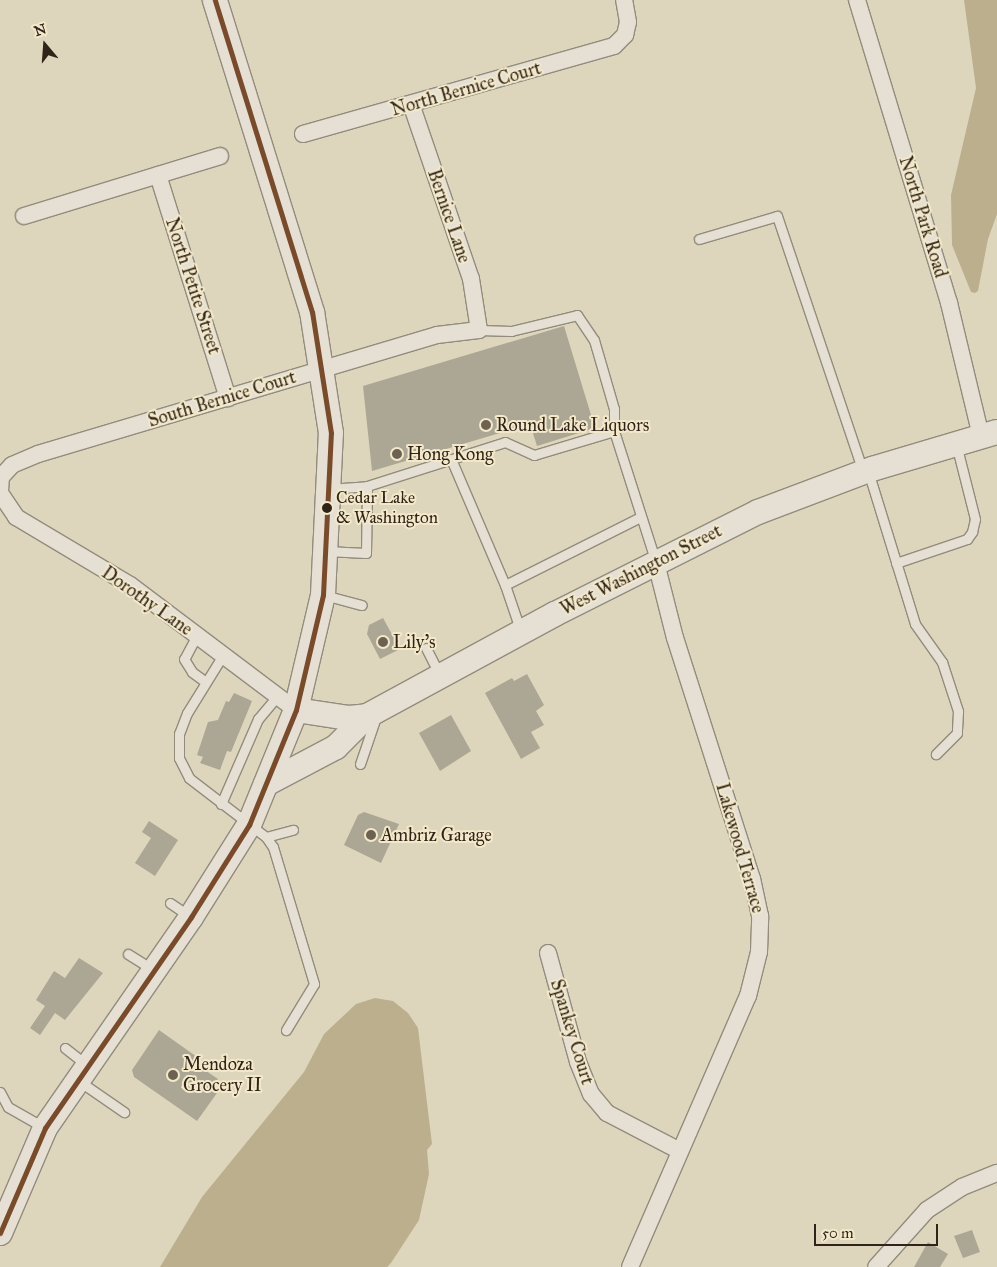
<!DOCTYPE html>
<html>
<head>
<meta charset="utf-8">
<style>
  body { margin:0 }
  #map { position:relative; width:997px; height:1267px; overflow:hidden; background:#ded6bc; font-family:"IM FELL Great Primer",serif }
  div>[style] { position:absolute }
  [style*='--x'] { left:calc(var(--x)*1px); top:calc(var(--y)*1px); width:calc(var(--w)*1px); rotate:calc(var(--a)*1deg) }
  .water>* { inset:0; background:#bcaf8e }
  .building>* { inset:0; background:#aca694 }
  .roads { filter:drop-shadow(1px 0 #928c7d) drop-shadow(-1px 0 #928c7d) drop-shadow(0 1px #928c7d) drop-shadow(0 -1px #928c7d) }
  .lane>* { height:9px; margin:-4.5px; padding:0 4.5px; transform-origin:4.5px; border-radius:4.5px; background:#e5e0d3 }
  .street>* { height:16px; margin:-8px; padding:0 8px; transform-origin:8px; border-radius:8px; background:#e5e0d3 }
  .secondary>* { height:24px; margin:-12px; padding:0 12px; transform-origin:12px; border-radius:12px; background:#e5e0d3 }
  .bus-1>* { height:5px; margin:-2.5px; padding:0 2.5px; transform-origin:2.5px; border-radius:2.5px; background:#7a4b2a }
  .dots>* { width:14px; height:14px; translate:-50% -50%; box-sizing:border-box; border:2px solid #f3e9ca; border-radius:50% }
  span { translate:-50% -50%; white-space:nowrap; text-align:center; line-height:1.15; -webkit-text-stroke:4px #f3e9ca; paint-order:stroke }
  .bus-label { font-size:17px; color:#302319 }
  .left { translate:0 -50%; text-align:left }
  .street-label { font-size:18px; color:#302319 }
  .poi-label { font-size:18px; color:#302319 }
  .north { position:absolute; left:20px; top:20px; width:50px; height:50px; -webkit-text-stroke:4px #f3e9ca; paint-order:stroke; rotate:342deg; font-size:14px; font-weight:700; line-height:20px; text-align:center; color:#302319 }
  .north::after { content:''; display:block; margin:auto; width:18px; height:22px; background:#302319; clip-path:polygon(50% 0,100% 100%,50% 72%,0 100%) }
  .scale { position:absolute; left:814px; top:1224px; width:124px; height:22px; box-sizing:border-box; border:2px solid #302319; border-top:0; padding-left:6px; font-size:15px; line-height:18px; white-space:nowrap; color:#302319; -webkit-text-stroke:4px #f3e9ca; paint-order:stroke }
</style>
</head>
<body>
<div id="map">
  <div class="water">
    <i style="clip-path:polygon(964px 0,997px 0,997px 214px,988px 239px,978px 291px,975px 293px,971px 292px,952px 245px,951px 195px,976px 88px)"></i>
    <i style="clip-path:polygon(375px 998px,393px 1001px,408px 1013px,418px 1028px,432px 1144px,427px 1150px,429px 1174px,419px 1220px,391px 1263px,387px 1267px,160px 1267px,202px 1197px,304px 1072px,324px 1034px,356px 1004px)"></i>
  </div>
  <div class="building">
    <i style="clip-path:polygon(564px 326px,595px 428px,537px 446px,530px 424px,372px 471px,363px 386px)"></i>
    <i style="clip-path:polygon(383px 618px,400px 649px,380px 659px,367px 634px,369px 625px)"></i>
    <i style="clip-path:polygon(527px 674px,544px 705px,536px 711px,544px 725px,531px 732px,540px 748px,521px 759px,485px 693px,512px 678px,514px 681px)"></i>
    <i style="clip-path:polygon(234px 693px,252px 701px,231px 752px,227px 751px,220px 770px,200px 763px,203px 757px,197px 755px,208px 722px,218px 720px,226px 701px,229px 702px)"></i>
    <i style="clip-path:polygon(451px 715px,471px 751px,440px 771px,419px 733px)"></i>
    <i style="clip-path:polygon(364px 812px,399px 824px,381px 863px,344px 845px,358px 815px)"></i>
    <i style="clip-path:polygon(149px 821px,178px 840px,155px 876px,135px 863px,151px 838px,142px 832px)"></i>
    <i style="clip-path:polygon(79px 958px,103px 973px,65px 1020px,55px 1013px,40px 1035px,30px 1028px,45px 1006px,36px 1000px,54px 971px,65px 978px)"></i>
    <i style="clip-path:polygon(159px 1030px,197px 1057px,193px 1062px,218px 1079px,211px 1089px,217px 1093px,197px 1121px,134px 1077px,132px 1070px)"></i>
    <i style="clip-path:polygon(972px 1230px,980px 1252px,963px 1258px,954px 1236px)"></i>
    <i style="clip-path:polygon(928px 1242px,948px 1254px,940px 1267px,914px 1267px)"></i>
  </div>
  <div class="roads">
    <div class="lane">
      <i style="--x:699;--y:239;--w:81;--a:-16.4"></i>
      <i style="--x:777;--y:216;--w:270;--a:71.4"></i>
      <i style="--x:479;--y:330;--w:32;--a:2"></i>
      <i style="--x:511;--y:331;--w:68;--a:-13.6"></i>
      <i style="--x:577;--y:315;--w:30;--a:56"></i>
      <i style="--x:594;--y:340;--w:72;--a:73.8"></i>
      <i style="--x:614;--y:409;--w:22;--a:90"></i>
      <i style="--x:451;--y:459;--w:137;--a:66.8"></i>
      <i style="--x:868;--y:471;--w:160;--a:72.9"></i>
      <i style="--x:915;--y:624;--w:47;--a:54.6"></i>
      <i style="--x:942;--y:662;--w:52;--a:71.9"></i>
      <i style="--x:958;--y:711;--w:22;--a:93"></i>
      <i style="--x:957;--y:733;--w:30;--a:135"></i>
      <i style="--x:328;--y:489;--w:39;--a:-4"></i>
      <i style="--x:367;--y:486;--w:145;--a:-17.7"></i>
      <i style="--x:505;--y:442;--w:32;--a:24"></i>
      <i style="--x:534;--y:455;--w:84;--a:-16.7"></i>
      <i style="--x:614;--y:431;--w:139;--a:72.3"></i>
      <i style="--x:326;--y:551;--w:40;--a:2.9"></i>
      <i style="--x:366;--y:553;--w:67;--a:-89.1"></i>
      <i style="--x:896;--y:563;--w:75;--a:-18.7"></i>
      <i style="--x:967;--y:539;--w:9;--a:-54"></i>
      <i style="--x:972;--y:532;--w:13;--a:-77"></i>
      <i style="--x:975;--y:519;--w:77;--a:-104.2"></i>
      <i style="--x:324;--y:595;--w:39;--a:15"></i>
      <i style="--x:521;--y:632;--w:50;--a:-108.8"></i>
      <i style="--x:505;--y:585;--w:151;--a:-26.7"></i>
      <i style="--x:197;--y:635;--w:27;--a:118"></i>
      <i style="--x:184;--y:659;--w:15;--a:58"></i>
      <i style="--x:192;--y:672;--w:17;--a:36"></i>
      <i style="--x:426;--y:648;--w:31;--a:63"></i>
      <i style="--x:223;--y:655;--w:68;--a:121.8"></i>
      <i style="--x:187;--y:713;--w:22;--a:111"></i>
      <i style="--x:179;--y:734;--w:24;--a:90"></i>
      <i style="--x:179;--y:758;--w:22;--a:63"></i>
      <i style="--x:189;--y:778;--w:97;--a:37.5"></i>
      <i style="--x:266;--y:837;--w:12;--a:55"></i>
      <i style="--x:273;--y:847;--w:143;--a:73.3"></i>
      <i style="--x:314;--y:984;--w:54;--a:121.3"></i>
      <i style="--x:360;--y:764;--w:50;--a:-71.2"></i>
      <i style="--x:221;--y:804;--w:93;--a:-66.5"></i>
      <i style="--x:258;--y:719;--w:30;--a:-50"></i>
      <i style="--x:266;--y:837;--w:28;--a:-15"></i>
      <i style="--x:170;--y:903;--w:25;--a:34"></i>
      <i style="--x:128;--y:954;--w:31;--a:32"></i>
      <i style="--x:65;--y:1048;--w:28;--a:38"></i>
      <i style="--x:79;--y:1081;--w:55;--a:34.6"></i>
      <i style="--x:0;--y:1092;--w:17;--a:62"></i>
      <i style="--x:8;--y:1107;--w:43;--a:29.6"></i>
    </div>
    <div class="street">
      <i style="--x:857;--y:0;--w:317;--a:73.1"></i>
      <i style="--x:949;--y:303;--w:137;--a:76.5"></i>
      <i style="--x:303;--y:134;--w:323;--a:-15.8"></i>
      <i style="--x:614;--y:46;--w:16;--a:-45"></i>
      <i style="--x:625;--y:35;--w:13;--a:-77"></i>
      <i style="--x:628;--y:22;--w:22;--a:-100"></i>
      <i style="--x:158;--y:175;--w:234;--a:72.6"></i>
      <i style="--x:24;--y:216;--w:205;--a:-17"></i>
      <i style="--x:0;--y:491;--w:14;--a:-86"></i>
      <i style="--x:1;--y:477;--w:16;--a:-47"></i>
      <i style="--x:12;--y:465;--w:28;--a:-23"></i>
      <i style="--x:38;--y:454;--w:416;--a:-16.6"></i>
      <i style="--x:437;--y:335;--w:42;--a:-6.8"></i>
      <i style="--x:479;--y:330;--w:52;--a:-98.9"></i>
      <i style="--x:471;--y:279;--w:185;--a:-108.9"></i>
      <i style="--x:0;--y:493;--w:29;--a:56"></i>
      <i style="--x:16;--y:517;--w:133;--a:30.8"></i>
      <i style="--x:130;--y:585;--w:208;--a:37"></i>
      <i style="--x:548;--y:953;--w:113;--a:74.6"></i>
      <i style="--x:578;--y:1062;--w:35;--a:68"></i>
      <i style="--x:591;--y:1094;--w:25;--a:50"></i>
      <i style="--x:607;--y:1113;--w:82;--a:27.5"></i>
      <i style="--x:630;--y:1267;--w:296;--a:-66.5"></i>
      <i style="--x:748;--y:996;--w:45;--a:-76"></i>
      <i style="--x:759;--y:952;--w:36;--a:-88"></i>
      <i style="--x:760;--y:916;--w:38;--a:-102"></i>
      <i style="--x:752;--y:879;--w:253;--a:-107.7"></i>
      <i style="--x:675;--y:638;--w:77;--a:-104.2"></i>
      <i style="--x:876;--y:1267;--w:76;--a:-48.2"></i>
      <i style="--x:927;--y:1210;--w:42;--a:-33.3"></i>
      <i style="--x:962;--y:1187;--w:38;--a:-22"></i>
    </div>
    <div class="secondary">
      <i style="--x:296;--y:710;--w:54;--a:8.6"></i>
      <i style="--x:349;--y:718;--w:18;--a:-6"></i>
      <i style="--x:367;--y:716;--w:214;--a:-28.5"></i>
      <i style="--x:555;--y:614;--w:227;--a:-26.7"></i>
      <i style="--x:758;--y:512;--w:122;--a:-20.7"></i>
      <i style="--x:872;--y:469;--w:130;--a:-16.5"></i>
      <i style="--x:266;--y:784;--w:79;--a:-27.9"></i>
      <i style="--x:336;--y:747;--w:44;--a:-45"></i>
      <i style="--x:0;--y:1233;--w:114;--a:-66.8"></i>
      <i style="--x:45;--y:1128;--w:257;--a:-55.3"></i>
      <i style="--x:191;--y:917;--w:109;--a:-57.8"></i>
      <i style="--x:249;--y:825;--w:124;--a:-67.8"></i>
      <i style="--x:296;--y:710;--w:118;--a:-76.8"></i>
      <i style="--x:323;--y:595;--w:162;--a:-87.2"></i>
      <i style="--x:331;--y:433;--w:122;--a:-98.9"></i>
      <i style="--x:312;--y:312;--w:327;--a:-107.3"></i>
    </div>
  </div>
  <div class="bus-1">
    <i style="--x:0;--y:1233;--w:114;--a:-66.8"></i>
    <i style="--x:45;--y:1128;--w:257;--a:-55.3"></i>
    <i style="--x:191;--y:917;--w:109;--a:-57.8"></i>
    <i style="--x:249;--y:825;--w:124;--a:-67.8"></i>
    <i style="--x:296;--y:710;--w:118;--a:-76.8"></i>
    <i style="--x:323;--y:595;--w:162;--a:-87.2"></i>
    <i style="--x:331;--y:433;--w:122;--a:-98.9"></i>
    <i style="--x:312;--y:312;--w:327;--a:-107.3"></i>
  </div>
  <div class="dots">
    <i style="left:486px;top:425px;background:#6d6252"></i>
    <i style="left:397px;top:454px;background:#6d6252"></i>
    <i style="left:327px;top:508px;background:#302319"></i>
    <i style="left:383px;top:642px;background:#6d6252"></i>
    <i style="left:371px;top:835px;background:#6d6252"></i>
    <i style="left:173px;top:1075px;background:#6d6252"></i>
  </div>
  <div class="bus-label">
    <span class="left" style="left:336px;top:508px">Cedar Lake<br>&amp; Washington</span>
  </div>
  <div class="street-label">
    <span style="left:466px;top:89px;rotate:-16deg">North Bernice Court</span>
    <span style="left:449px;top:216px;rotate:71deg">Bernice Lane</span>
    <span style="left:923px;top:217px;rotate:73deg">North Park Road</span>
    <span style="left:193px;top:286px;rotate:72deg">North Petite Street</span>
    <span style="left:222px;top:399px;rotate:-17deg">South Bernice Court</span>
    <span style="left:641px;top:570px;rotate:-27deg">West Washington Street</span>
    <span style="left:147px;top:601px;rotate:35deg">Dorothy Lane</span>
    <span style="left:740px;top:848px;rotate:74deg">Lakewood Terrace</span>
    <span style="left:572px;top:1032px;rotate:73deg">Spankey Court</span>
  </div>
  <div class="poi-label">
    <span class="left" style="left:496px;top:425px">Round Lake Liquors</span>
    <span class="left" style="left:407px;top:454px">Hong Kong</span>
    <span class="left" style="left:393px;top:642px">Lily's</span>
    <span class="left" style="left:381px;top:835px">Ambriz Garage</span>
    <span class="left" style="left:183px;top:1075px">Mendoza<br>Grocery II</span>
  </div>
  <div class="north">N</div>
  <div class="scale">50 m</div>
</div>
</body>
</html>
